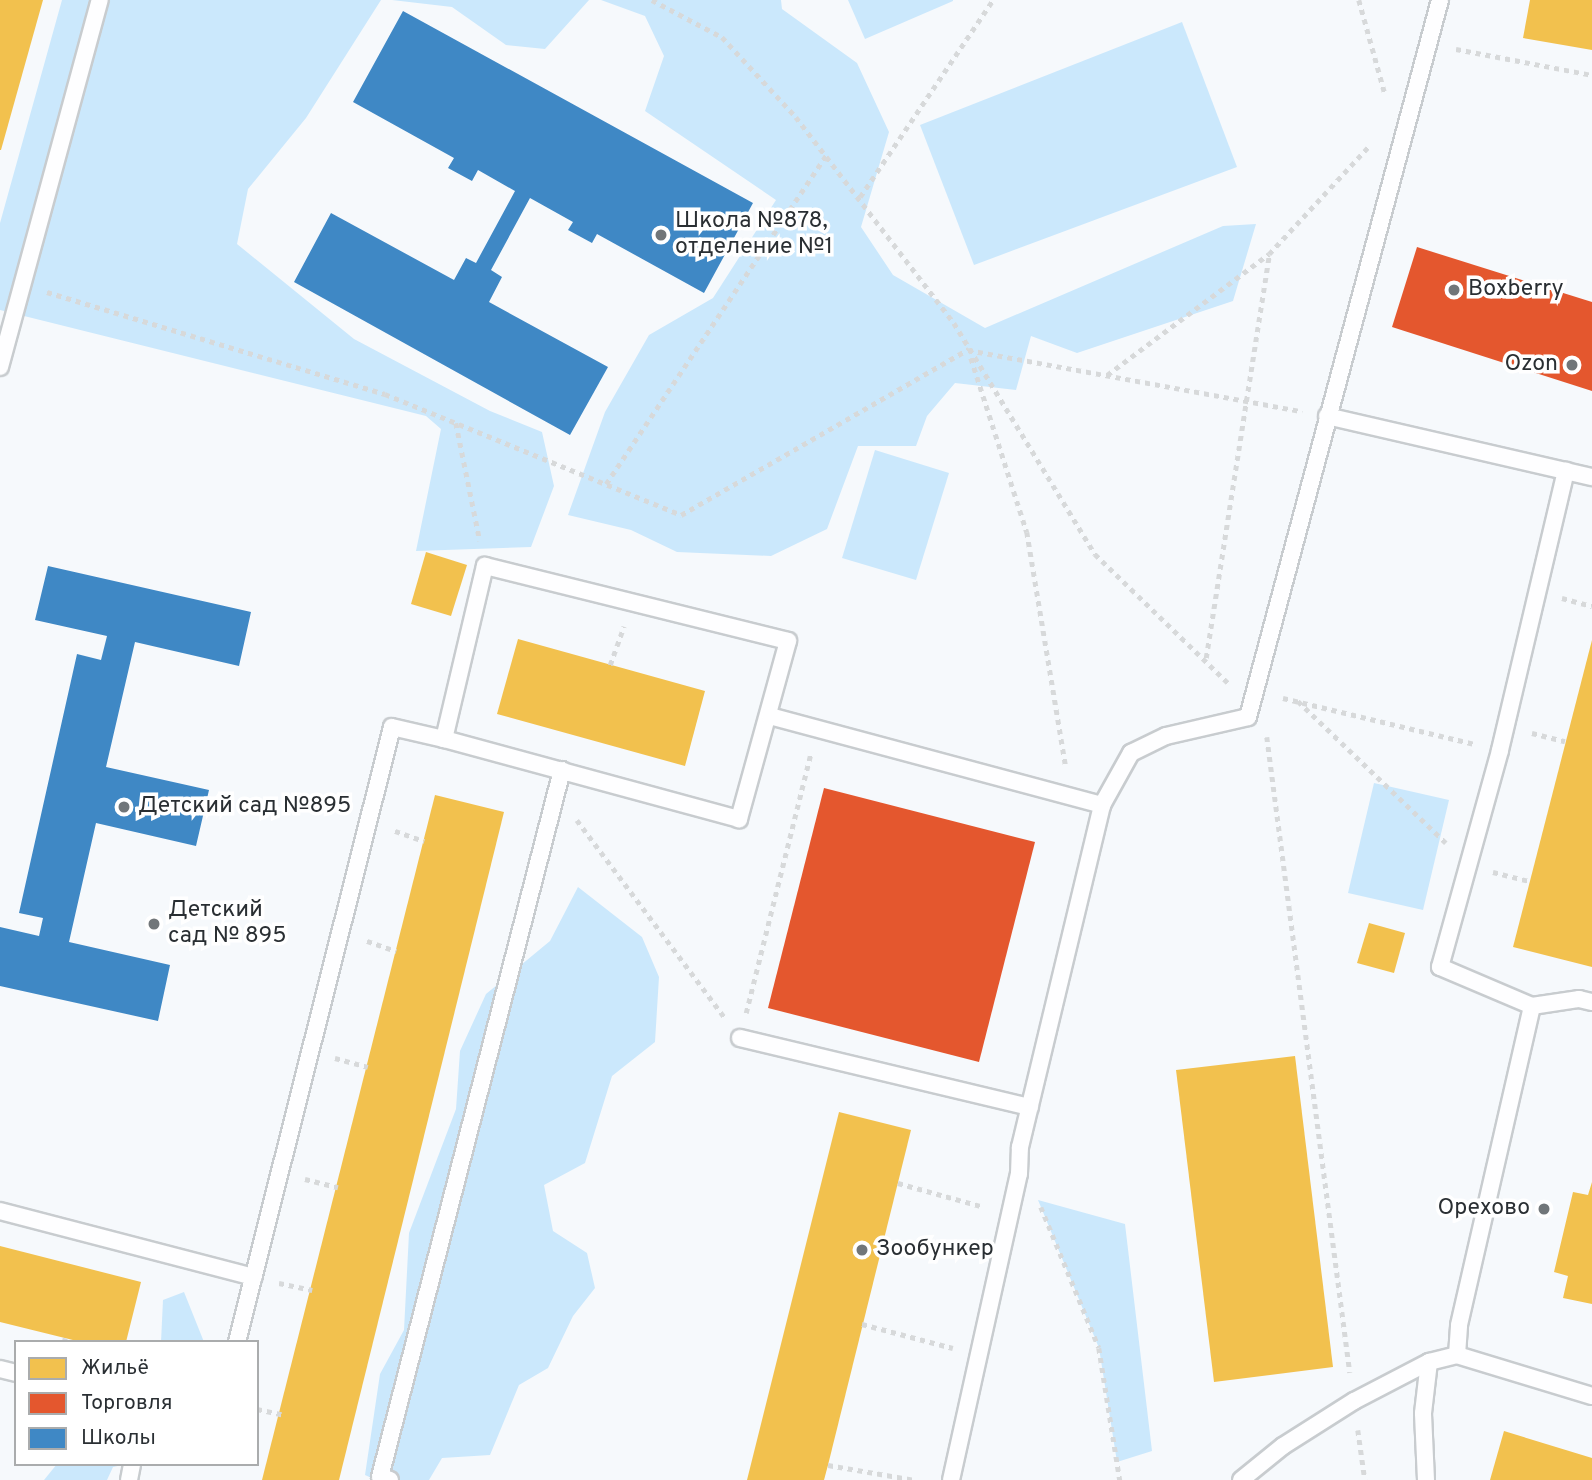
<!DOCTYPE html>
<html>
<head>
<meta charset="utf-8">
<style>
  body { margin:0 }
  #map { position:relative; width:1592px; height:1480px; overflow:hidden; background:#f6f9fc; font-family:Overpass,sans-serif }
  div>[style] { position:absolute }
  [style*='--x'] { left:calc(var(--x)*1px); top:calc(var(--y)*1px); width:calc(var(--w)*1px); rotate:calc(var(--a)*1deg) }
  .green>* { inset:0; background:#cbe8fc }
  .homes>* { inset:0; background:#f2c14e }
  .shops>* { inset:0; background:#e4572e }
  .schools>* { inset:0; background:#3f88c5 }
  .path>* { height:4.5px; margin-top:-2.25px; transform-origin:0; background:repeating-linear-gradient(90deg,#d7d9da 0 5px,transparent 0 10px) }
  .roads { filter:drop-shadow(2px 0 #c8cccf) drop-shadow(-2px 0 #c8cccf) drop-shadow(0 2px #c8cccf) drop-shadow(0 -2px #c8cccf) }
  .service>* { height:16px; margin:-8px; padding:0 8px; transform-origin:8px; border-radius:8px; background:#fefeff }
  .dots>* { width:19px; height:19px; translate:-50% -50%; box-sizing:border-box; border:4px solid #fff; border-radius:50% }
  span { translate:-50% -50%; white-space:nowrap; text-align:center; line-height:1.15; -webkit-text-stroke:7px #fff; paint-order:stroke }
  .poi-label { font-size:23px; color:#2a2f33 }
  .left { translate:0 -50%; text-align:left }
  .right { translate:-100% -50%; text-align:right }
  .legend { position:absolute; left:14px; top:1340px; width:245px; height:126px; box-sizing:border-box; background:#fff; border:2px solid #aaacad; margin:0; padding:9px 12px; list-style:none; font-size:21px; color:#2a2f33 }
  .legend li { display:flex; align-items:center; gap:14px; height:35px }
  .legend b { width:35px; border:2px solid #aaacad }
</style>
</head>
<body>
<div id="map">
  <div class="green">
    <i style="clip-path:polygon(62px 0,381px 0,306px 118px,248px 189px,237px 244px,354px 339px,490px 411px,542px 432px,554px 486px,531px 547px,416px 551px,441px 429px,426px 416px,0 310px,0 223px)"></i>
    <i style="clip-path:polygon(392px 0,589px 0,545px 49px,506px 45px,452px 7px)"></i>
    <i style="clip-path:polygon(601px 0,781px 0,782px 9px,857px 63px,889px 132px,861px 227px,893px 275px,985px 328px,1223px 226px,1256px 224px,1233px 301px,1077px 353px,1031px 336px,1016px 390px,955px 383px,927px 416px,916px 446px,858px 446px,827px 529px,771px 556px,677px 552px,631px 530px,568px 515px,605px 412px,649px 335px,713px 298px,776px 200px,645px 111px,664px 56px,645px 16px)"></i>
    <i style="clip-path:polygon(848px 0,953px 0,953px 1px,865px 39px)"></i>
    <i style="clip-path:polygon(1182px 22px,1237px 167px,974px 265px,920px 125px)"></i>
    <i style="clip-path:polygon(875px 450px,949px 473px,916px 580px,842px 558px)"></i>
    <i style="clip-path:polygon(1374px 783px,1449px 800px,1423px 910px,1348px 893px)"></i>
    <i style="clip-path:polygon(578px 887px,642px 937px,659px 977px,655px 1042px,612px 1076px,585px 1163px,544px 1185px,553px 1231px,587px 1253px,595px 1288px,573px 1316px,548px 1368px,519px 1385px,490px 1455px,442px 1458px,429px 1480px,376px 1480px,365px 1475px,380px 1374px,404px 1330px,409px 1233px,456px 1109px,460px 1051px,486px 994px,550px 941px)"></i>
    <i style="clip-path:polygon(1038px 1200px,1125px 1224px,1152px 1451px,1117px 1462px,1099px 1348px)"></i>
    <i style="clip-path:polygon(184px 1292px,204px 1342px,161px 1342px,163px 1300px)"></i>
    <i style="clip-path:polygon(57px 1464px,127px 1464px,113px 1467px,107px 1480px,44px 1480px)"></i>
  </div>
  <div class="homes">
    <i style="clip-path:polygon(0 0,43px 0,1px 150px,0 150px)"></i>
    <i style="clip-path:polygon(1530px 0,1592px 0,1592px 50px,1523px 38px)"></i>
    <i style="clip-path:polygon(426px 552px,467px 565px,451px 616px,411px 604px)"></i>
    <i style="clip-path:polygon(518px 639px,705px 691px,685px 766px,497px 714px)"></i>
    <i style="clip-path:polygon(1592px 640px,1592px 967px,1513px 947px)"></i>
    <i style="clip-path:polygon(435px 795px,504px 812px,339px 1480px,262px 1480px)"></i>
    <i style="clip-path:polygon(1369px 923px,1405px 933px,1394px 973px,1357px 963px)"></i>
    <i style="clip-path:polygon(1295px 1056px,1333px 1367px,1214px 1382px,1176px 1070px)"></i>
    <i style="clip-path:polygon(839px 1112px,911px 1130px,828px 1465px,824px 1480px,747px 1480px)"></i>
    <i style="clip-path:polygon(1592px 1182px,1592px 1304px,1563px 1298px,1568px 1276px,1554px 1272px,1573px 1192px,1588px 1195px)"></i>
    <i style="clip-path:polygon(0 1246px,141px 1282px,126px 1342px,81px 1342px,0 1322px)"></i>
    <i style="clip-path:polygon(1504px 1431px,1592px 1458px,1592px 1480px,1490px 1480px)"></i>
  </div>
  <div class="shops">
    <i style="clip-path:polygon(1417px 247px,1592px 302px,1592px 391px,1392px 327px)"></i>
    <i style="clip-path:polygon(824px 788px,1035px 842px,979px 1062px,768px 1008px)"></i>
  </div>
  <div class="schools">
    <i style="clip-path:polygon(403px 11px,753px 203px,704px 293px,597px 234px,592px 243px,568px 230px,573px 222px,530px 198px,491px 270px,502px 277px,489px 302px,608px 367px,570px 435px,294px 282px,331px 213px,454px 280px,466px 258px,476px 263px,515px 191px,478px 170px,472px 181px,448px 168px,454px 158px,353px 102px)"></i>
    <i style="clip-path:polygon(48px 566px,251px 612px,239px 666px,135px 642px,106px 767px,209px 790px,196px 846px,96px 823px,69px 942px,170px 965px,158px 1021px,0 986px,0 927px,39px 936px,43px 918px,19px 913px,77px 654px,101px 660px,107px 636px,35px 620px)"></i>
  </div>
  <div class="path">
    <i style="--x:652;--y:0;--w:79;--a:27.9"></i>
    <i style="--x:722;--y:37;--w:109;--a:47.2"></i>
    <i style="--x:796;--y:117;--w:260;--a:52.5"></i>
    <i style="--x:954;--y:323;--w:271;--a:58.6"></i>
    <i style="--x:1095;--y:554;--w:187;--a:44.1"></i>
    <i style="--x:1359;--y:0;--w:98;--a:74.5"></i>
    <i style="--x:1456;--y:49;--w:138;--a:10.8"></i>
    <i style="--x:860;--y:197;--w:238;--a:-56"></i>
    <i style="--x:47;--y:292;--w:353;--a:16.8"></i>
    <i style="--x:385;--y:394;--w:320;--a:22.2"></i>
    <i style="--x:681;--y:515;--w:332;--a:-30"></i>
    <i style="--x:968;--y:350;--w:340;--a:10.4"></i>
    <i style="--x:971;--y:358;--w:183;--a:72.2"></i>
    <i style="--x:1027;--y:532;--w:239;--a:80.6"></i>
    <i style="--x:1107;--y:375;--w:202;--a:-36.8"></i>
    <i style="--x:1269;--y:254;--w:149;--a:-47.2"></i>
    <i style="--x:456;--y:423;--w:120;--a:78.5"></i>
    <i style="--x:606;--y:484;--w:396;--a:-56.2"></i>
    <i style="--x:1562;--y:598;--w:31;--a:15"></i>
    <i style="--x:1206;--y:658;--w:409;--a:-81.1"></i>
    <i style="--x:610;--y:665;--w:41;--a:-70.3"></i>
    <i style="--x:1283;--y:698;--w:197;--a:13.5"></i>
    <i style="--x:1298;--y:701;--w:205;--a:43.8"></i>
    <i style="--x:1532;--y:733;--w:34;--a:14"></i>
    <i style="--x:1267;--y:737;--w:641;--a:82.56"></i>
    <i style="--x:577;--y:820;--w:247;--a:53.2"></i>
    <i style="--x:395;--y:831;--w:31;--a:19"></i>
    <i style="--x:1493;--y:872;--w:38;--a:14"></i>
    <i style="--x:367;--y:941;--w:31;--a:19"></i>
    <i style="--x:746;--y:1013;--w:268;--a:-76"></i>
    <i style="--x:335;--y:1058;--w:34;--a:15"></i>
    <i style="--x:305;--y:1179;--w:34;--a:14"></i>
    <i style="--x:898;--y:1183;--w:89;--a:15.6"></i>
    <i style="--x:1041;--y:1207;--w:152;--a:67.6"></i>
    <i style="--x:1099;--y:1348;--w:134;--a:81"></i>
    <i style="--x:279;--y:1283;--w:34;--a:12"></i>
    <i style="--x:862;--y:1324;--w:94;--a:14.8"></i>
    <i style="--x:64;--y:1342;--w:4;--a:-76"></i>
    <i style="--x:257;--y:1409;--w:25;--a:12"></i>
    <i style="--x:1358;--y:1430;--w:50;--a:82"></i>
    <i style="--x:828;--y:1465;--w:88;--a:9.8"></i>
  </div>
  <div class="roads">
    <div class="service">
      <i style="--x:0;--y:367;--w:380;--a:-74.8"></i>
      <i style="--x:1327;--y:416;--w:272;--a:13"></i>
      <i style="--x:485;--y:566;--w:312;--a:13.9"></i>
      <i style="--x:788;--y:641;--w:185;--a:105.4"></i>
      <i style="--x:739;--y:819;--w:306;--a:-164.8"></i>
      <i style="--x:444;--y:739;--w:178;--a:-76.7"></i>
      <i style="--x:770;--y:716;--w:344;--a:15"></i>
      <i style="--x:1532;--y:1006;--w:100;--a:-157"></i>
      <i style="--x:1440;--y:967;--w:225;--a:-74.5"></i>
      <i style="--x:1500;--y:750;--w:287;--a:-76.7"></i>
      <i style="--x:740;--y:1038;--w:298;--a:13.4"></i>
      <i style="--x:0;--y:1211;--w:262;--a:14.6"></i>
      <i style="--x:237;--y:1342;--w:634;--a:-75.85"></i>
      <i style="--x:392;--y:727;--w:53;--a:13"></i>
      <i style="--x:1457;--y:1355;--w:30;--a:-86"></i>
      <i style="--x:1459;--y:1325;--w:327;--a:-77.1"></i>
      <i style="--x:1532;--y:1006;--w:48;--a:-8.5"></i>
      <i style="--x:1579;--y:999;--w:13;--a:13"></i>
      <i style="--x:0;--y:1369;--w:16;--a:14"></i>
      <i style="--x:129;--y:1480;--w:16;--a:-79"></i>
      <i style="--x:390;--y:1480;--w:10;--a:-163"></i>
      <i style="--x:380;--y:1477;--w:730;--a:-75.56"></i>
      <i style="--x:951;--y:1480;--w:313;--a:-77.5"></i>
      <i style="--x:1019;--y:1174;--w:27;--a:-88"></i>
      <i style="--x:1020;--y:1147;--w:352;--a:-76.5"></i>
      <i style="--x:1102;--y:805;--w:60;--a:-60.9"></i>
      <i style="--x:1131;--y:753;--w:39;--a:-26"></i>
      <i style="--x:1166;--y:736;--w:84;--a:-13"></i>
      <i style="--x:1248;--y:717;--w:742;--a:-75.01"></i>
      <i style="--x:1241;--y:1480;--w:54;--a:-39"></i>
      <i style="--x:1283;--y:1446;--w:84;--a:-32.4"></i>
      <i style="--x:1354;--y:1401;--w:85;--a:-27.5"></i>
      <i style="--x:1429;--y:1362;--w:29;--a:-14"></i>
      <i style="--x:1457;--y:1355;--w:141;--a:16.9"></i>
      <i style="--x:1426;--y:1480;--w:67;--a:-92.6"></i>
      <i style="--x:1423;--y:1413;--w:51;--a:-83.3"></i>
    </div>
  </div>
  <div class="dots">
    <i style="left:661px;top:235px;background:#717679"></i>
    <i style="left:1454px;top:290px;background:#717679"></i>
    <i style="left:1572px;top:365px;background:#717679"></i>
    <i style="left:124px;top:807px;background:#717679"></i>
    <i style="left:154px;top:924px;background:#717679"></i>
    <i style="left:1544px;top:1209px;background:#717679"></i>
    <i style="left:862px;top:1250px;background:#717679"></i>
  </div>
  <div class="poi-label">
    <span class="left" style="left:675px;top:235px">Школа №878,<br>отделение №1</span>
    <span class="left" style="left:1468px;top:290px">Boxberry</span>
    <span class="right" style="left:1558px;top:365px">Ozon</span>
    <span class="left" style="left:138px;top:807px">Детский сад №895</span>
    <span class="left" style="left:168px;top:924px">Детский<br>сад № 895</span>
    <span class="right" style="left:1530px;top:1209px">Орехово</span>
    <span class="left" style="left:876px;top:1250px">Зообункер</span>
  </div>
  <ul class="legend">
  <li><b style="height:19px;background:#f2c14e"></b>Жильё</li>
  <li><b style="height:19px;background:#e4572e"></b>Торговля</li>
  <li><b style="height:19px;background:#3f88c5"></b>Школы</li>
  </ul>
</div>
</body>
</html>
